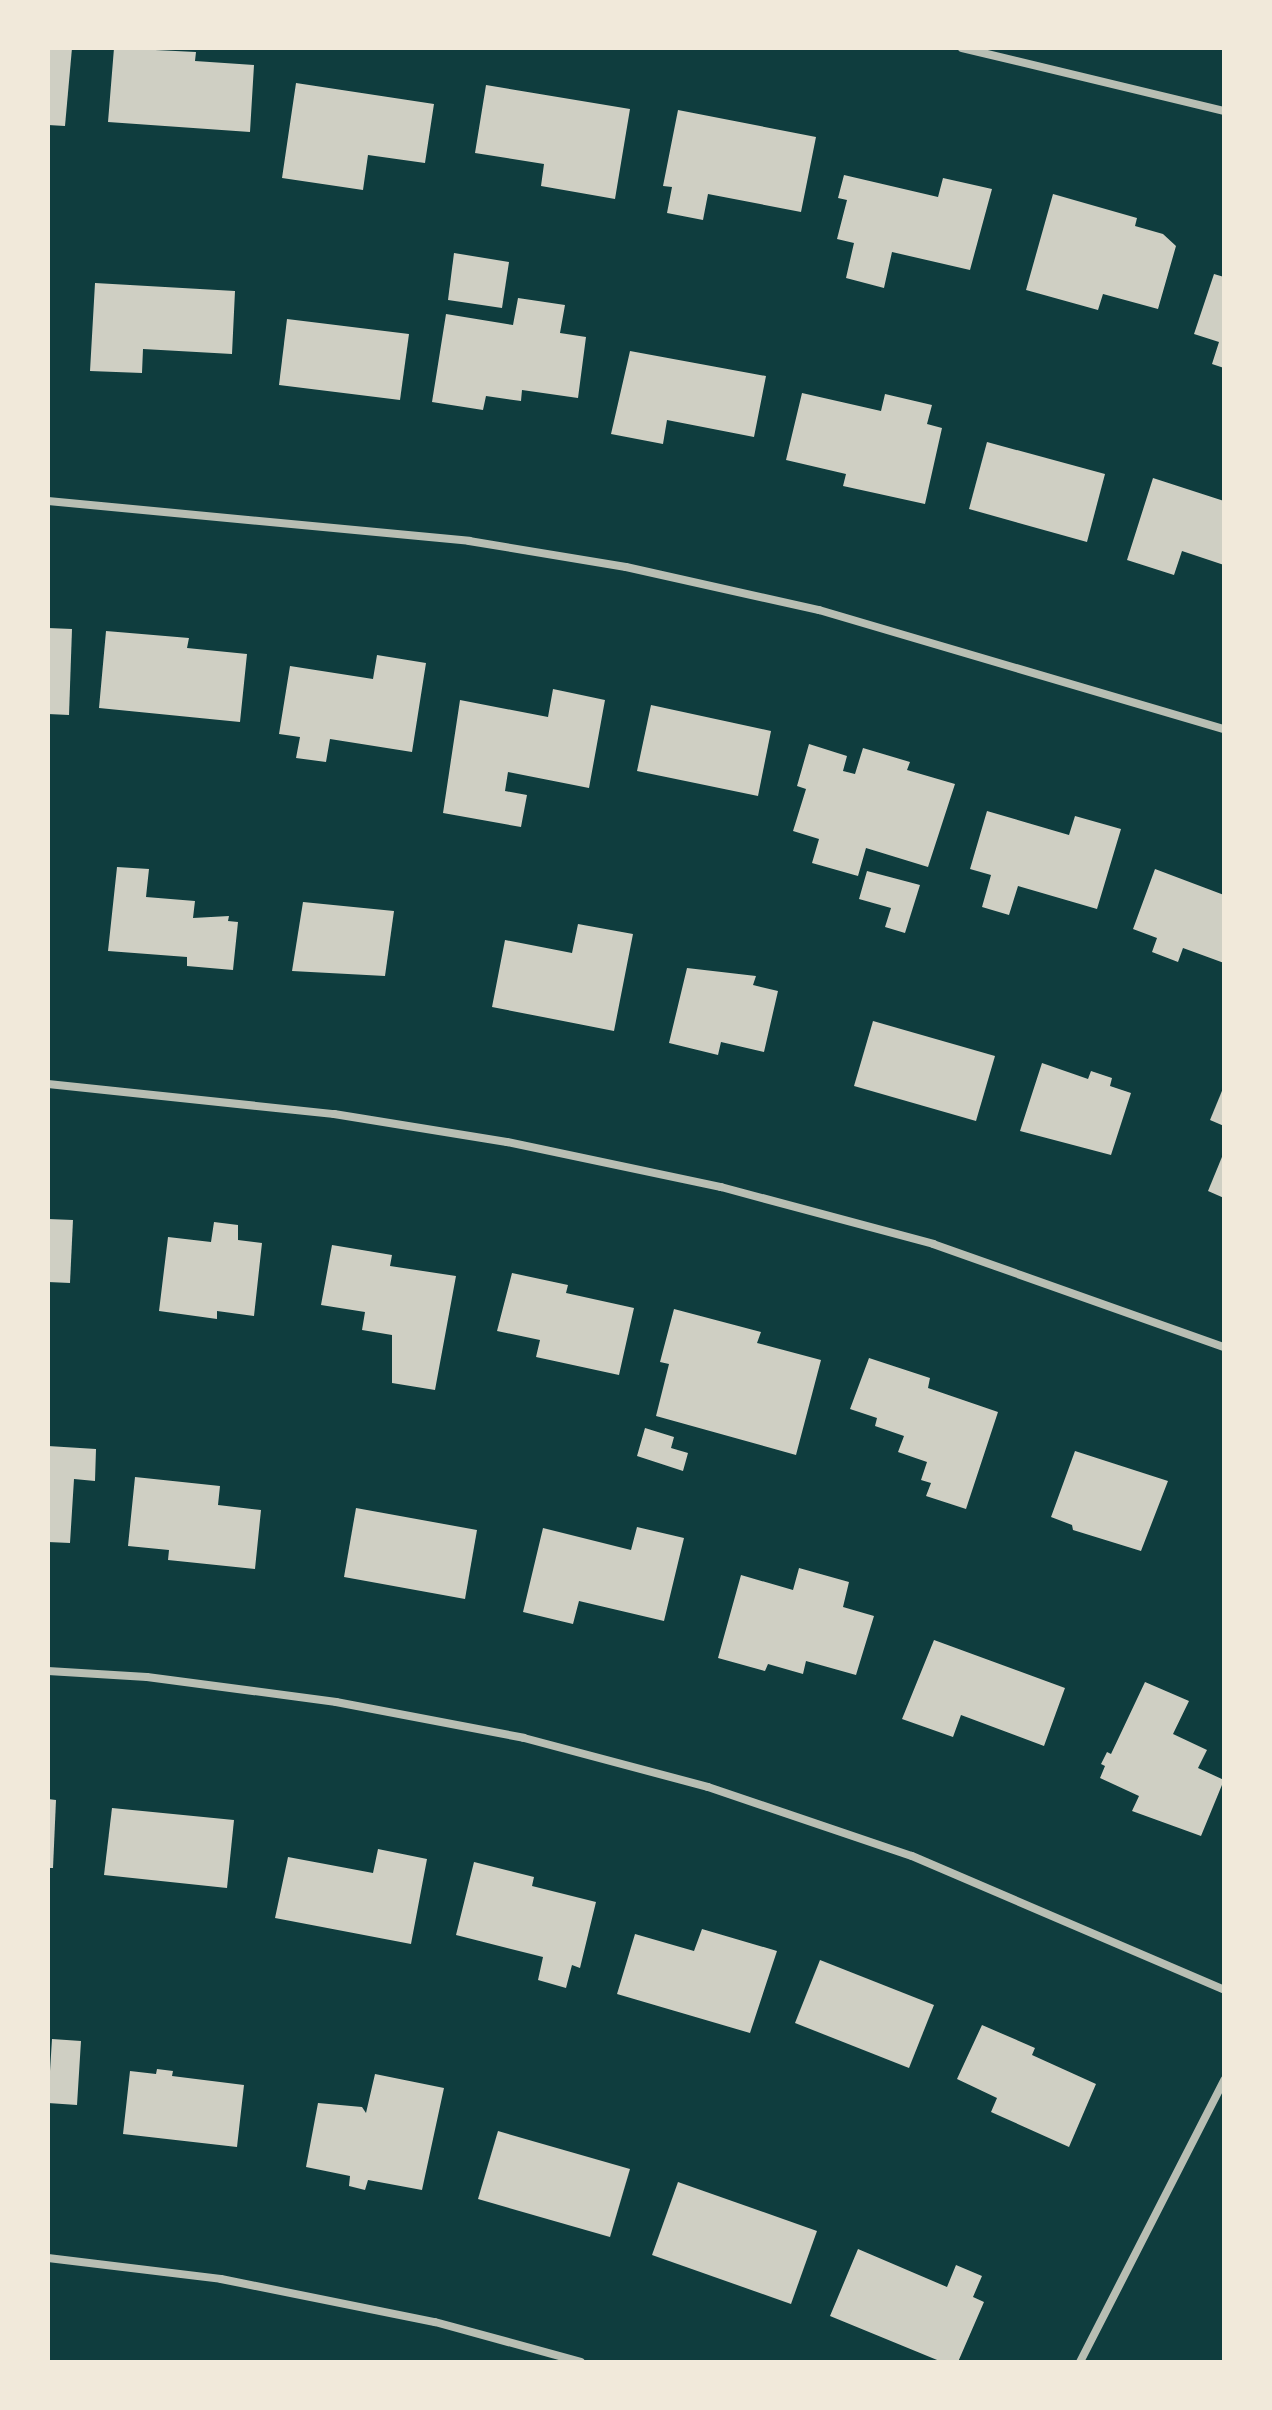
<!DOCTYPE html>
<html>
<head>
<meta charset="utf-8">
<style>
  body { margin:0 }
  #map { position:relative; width:1272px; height:2410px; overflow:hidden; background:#0f3d3e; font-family:Montserrat,sans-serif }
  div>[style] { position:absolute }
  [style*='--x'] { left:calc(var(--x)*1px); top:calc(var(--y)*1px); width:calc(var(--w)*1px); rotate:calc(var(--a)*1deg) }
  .building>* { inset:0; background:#cfcfc3 }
  .minor>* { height:8px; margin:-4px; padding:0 4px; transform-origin:4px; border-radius:4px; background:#b8beb3 }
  span { translate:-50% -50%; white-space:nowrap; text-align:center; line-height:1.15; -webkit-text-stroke:7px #f1e9da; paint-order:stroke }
  .frame { position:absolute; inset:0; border:50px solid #f1e9da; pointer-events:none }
</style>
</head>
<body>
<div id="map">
  <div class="building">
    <i style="clip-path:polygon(48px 48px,72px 48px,65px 126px,48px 125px)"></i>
    <i style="clip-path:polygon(114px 48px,196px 52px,195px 61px,254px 65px,250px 132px,108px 122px)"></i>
    <i style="clip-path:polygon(296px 83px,434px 104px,425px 163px,368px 155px,363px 190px,282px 178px)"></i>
    <i style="clip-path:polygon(486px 85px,630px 109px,615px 199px,541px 186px,544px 164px,475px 153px)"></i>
    <i style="clip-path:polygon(678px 110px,816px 137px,801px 212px,708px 194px,703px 220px,667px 213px,672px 187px,663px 186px)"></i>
    <i style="clip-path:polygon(844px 175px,938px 197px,943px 178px,992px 189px,970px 270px,892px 252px,884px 288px,846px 278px,854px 243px,837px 239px,847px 200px,838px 198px)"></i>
    <i style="clip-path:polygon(1053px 194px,1137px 218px,1135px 226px,1163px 234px,1176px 246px,1158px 309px,1103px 294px,1098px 310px,1026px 290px)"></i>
    <i style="clip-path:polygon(454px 253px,509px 262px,502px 308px,448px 300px)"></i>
    <i style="clip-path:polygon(1214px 274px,1224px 277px,1224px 368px,1212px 364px,1219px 342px,1194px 334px)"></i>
    <i style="clip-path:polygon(95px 283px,235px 291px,232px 354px,143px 349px,142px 373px,90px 371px)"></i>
    <i style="clip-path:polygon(518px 298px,565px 305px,560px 333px,586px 337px,578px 398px,522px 390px,521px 401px,486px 396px,483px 410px,432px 402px,446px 314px,513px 325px)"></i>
    <i style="clip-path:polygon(287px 319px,409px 334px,400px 400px,279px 385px)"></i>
    <i style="clip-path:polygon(630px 351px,766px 376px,754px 437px,667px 420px,663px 444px,611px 434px)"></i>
    <i style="clip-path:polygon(802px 393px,881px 411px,885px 394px,932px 405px,927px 424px,942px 428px,925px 504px,843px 486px,846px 474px,786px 460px)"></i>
    <i style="clip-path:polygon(987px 442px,1105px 474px,1087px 542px,969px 509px)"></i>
    <i style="clip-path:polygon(1153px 478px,1224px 501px,1224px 565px,1182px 551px,1174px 575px,1127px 560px)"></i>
    <i style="clip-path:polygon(48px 628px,72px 629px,69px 715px,48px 714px)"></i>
    <i style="clip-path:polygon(106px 631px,189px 638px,187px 648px,247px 654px,240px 722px,99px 708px)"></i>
    <i style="clip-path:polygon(377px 655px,426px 663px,412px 752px,330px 739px,326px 762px,296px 758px,300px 737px,279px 734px,290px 666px,373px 679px)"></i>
    <i style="clip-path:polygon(553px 689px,605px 700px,589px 788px,508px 772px,505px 791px,527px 795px,521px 827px,443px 813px,460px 700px,548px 717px)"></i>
    <i style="clip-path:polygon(651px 705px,771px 731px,758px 796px,637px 771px)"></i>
    <i style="clip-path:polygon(809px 744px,847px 756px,843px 771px,855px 774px,863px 748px,910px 762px,907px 770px,955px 784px,928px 867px,866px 848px,858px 876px,812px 863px,819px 839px,793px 831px,806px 789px,797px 786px)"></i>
    <i style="clip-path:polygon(987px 811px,1069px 835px,1075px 816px,1121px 829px,1097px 909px,1018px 886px,1009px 915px,982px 907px,991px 875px,970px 869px)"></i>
    <i style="clip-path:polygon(117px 867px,149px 869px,146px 897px,195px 901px,193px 918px,229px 916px,228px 921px,238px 922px,233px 970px,187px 966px,187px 957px,108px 951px)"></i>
    <i style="clip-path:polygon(1155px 869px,1224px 895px,1224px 963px,1183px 948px,1178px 962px,1152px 952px,1157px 938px,1133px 929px)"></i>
    <i style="clip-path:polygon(867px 871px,920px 885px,905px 933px,885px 927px,891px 908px,859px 899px)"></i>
    <i style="clip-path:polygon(303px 902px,394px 911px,385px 976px,292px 971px)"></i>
    <i style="clip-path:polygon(578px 924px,633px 934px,614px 1031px,492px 1007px,505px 940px,572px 953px)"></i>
    <i style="clip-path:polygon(687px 968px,756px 976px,753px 985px,778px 991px,764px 1052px,721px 1042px,718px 1055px,669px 1043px)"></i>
    <i style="clip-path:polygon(873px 1021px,995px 1056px,976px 1121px,854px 1086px)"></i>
    <i style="clip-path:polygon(1042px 1063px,1088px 1079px,1091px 1071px,1112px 1078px,1110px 1086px,1131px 1093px,1111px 1155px,1020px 1131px)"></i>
    <i style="clip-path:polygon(1224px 1086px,1224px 1126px,1210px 1120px)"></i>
    <i style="clip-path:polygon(1224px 1152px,1224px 1198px,1208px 1191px)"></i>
    <i style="clip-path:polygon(48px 1219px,73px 1220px,70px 1283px,48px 1282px)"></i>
    <i style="clip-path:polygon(214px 1222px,238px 1225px,238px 1240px,262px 1243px,254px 1316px,217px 1311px,217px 1319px,159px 1311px,168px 1237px,211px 1242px)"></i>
    <i style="clip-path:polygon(332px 1245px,392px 1255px,390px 1266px,456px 1276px,435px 1390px,392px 1383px,392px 1335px,362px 1330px,365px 1312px,321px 1305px)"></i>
    <i style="clip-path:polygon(512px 1273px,568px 1285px,566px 1293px,634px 1308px,619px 1375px,536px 1357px,540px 1340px,497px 1331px)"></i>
    <i style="clip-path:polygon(674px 1309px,761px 1332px,757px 1343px,821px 1360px,796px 1455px,656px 1416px,669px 1364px,660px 1362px)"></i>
    <i style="clip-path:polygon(869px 1358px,930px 1378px,928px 1388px,998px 1412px,966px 1509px,926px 1496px,931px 1483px,921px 1480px,927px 1462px,898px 1452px,904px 1436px,875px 1426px,877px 1418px,850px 1409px)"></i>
    <i style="clip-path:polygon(645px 1428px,674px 1437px,671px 1448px,688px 1453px,683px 1471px,637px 1456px)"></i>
    <i style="clip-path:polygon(48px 1446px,96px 1449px,95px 1481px,74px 1479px,70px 1543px,48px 1542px)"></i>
    <i style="clip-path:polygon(1075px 1451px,1168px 1481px,1141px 1551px,1073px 1530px,1072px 1525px,1051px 1517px)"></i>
    <i style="clip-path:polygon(135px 1477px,220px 1486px,218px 1505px,261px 1510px,255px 1569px,168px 1560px,169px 1550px,128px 1546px)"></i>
    <i style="clip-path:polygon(356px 1508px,477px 1530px,465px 1599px,344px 1577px)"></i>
    <i style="clip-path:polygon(637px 1527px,684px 1538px,664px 1621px,579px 1601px,573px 1624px,523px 1612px,543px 1528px,631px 1550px)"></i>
    <i style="clip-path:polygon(799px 1568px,849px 1582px,843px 1607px,874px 1616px,856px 1675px,806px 1661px,803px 1674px,768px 1664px,765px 1671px,718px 1658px,741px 1575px,793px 1590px)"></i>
    <i style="clip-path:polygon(934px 1640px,1065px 1688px,1044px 1746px,961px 1715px,953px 1737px,902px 1719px)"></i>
    <i style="clip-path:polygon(1145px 1682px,1189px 1701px,1173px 1734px,1207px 1750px,1198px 1768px,1224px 1780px,1201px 1836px,1132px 1811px,1139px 1796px,1100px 1778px,1105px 1766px,1101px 1764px,1107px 1752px,1111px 1754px)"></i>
    <i style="clip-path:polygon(48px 1799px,56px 1800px,53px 1868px,48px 1868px)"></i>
    <i style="clip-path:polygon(112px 1808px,234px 1820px,227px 1888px,104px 1875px)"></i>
    <i style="clip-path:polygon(378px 1849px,427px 1859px,411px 1944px,275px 1918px,288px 1857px,373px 1873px)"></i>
    <i style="clip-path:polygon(474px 1862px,534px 1877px,532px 1886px,596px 1902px,580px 1968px,572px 1965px,566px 1988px,538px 1980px,543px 1957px,456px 1935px)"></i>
    <i style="clip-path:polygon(702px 1929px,777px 1951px,750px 2033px,617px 1994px,635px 1934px,694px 1951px)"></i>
    <i style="clip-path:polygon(820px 1960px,934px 2005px,909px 2068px,795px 2023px)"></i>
    <i style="clip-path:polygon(982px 2025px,1035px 2048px,1032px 2055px,1096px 2084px,1069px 2147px,991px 2112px,997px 2098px,957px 2079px)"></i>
    <i style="clip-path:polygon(52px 2039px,81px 2041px,77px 2105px,48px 2103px)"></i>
    <i style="clip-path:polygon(157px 2069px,173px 2071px,172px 2076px,244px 2085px,237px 2147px,123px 2134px,130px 2071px,156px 2074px)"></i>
    <i style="clip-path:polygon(375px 2074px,444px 2088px,422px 2190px,368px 2180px,365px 2190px,349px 2186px,350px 2176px,306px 2167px,318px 2103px,362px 2107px,366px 2113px)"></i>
    <i style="clip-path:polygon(498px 2131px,630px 2169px,610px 2237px,478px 2199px)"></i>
    <i style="clip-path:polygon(678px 2182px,817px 2231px,791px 2304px,652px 2255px)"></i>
    <i style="clip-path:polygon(858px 2249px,947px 2287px,956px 2265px,982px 2276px,973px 2297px,984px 2302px,958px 2362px,942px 2362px,830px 2316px)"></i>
  </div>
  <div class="minor">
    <i style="--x:962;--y:48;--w:269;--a:13.5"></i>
    <i style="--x:48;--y:501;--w:423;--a:5.4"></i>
    <i style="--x:469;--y:541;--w:159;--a:9.4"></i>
    <i style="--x:626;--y:567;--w:198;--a:12.6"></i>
    <i style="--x:819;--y:610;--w:422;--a:16.4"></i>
    <i style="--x:48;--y:1084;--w:288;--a:6"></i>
    <i style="--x:334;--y:1114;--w:175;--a:9.2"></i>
    <i style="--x:507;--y:1142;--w:219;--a:11.9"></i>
    <i style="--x:721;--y:1187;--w:220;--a:15"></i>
    <i style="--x:933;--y:1244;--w:309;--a:19.5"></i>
    <i style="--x:48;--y:1671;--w:99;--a:3.5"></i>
    <i style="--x:147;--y:1677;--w:191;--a:7.5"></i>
    <i style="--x:336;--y:1702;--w:191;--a:10.8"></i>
    <i style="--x:524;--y:1738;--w:190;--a:14.9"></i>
    <i style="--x:708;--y:1787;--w:215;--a:18.7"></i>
    <i style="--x:912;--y:1856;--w:340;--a:23.2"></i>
    <i style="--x:48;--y:2258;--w:174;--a:6.9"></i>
    <i style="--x:221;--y:2279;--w:218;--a:11.4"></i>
    <i style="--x:435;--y:2322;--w:151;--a:15.3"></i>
    <i style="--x:1080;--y:2362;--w:317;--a:-62.9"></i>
  </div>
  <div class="frame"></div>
</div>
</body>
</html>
